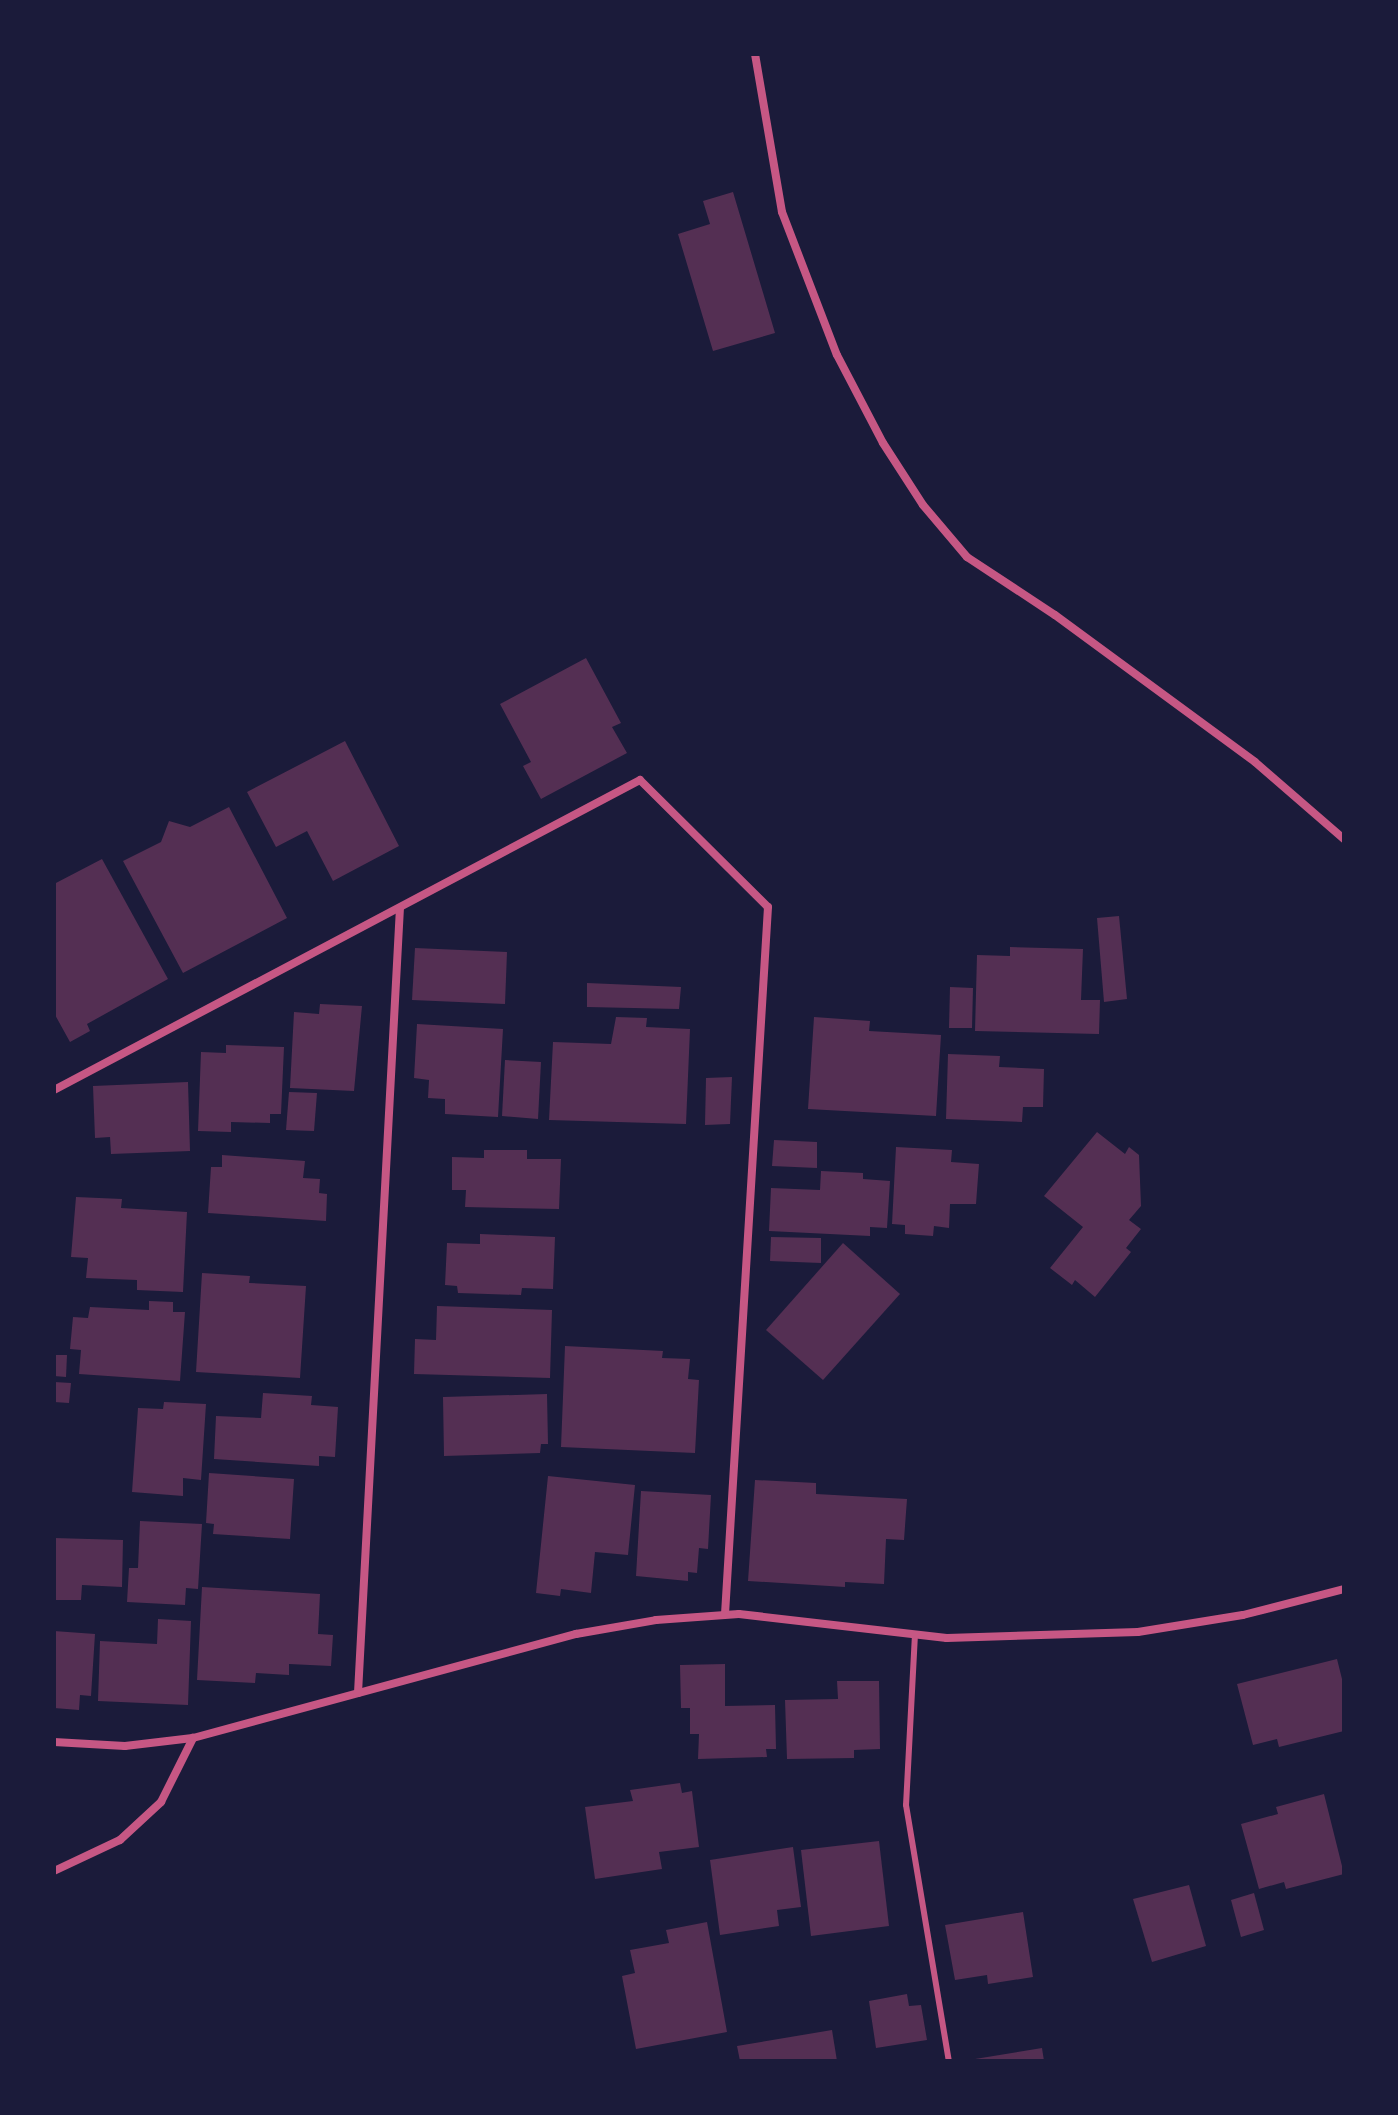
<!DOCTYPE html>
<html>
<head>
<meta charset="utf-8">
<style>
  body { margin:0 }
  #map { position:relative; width:1398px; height:2115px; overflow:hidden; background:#1b1b3a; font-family:"IBM Plex Sans",sans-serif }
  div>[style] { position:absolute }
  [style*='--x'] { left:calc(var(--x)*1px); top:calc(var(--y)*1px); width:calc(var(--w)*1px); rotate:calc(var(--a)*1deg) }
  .building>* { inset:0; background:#542f53 }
  .service>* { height:6px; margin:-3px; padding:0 3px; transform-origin:3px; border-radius:3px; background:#c65784 }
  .minor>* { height:8px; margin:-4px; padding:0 4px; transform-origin:4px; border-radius:4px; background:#c65784 }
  span { translate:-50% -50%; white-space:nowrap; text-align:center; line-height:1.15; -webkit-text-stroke:8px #1b1b3a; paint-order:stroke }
  .frame { position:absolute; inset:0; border:56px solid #1b1b3a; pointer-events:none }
</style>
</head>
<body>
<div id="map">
  <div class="building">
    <i style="clip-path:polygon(733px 192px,775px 333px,713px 351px,678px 234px,710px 224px,703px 201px)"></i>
    <i style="clip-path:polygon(586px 658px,621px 723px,612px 727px,627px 753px,541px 799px,523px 766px,531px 762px,500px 704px)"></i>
    <i style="clip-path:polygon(345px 741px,399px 846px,333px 881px,307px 831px,276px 847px,247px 792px)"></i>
    <i style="clip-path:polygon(229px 807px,287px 918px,183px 973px,123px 861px,161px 842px,169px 821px,190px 827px)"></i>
    <i style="clip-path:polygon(102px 859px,168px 979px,87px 1024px,90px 1031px,70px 1042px,54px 1013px,54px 884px)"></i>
    <i style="clip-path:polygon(1119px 916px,1127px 999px,1104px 1002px,1097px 918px)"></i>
    <i style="clip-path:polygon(1010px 947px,1083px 949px,1081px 1000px,1100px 1000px,1099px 1034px,975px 1031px,977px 955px,1010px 956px)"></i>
    <i style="clip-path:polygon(415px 948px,507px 952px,505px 1004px,412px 1000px)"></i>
    <i style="clip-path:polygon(587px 983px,681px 987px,679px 1009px,587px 1007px)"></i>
    <i style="clip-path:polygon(950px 987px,973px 988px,972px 1028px,949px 1028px)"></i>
    <i style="clip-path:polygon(320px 1004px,362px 1006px,354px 1091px,290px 1088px,294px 1012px,319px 1014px)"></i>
    <i style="clip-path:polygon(616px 1017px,647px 1018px,646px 1027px,690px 1029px,686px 1124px,549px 1120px,553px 1042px,611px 1044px)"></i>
    <i style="clip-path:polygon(814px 1017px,870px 1021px,869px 1031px,941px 1035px,936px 1116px,808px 1109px)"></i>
    <i style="clip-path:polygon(417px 1024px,503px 1029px,498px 1117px,445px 1114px,445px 1099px,428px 1098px,429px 1080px,414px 1078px)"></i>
    <i style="clip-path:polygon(226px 1045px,284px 1047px,281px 1114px,270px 1114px,270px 1123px,231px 1122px,231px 1132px,198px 1131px,201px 1052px,226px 1053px)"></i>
    <i style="clip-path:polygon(948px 1054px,1000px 1056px,999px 1067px,1044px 1069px,1043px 1107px,1023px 1107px,1022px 1122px,946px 1119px)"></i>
    <i style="clip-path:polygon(505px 1060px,541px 1062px,538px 1119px,502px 1116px)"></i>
    <i style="clip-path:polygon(732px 1077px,730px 1124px,705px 1125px,706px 1078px)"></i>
    <i style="clip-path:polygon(188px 1082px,190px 1151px,111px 1154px,110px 1137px,95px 1138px,93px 1086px)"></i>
    <i style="clip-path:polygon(289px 1092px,317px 1093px,314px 1131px,286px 1130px)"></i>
    <i style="clip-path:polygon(1097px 1132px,1125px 1154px,1129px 1147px,1139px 1155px,1141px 1206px,1129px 1220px,1141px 1229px,1126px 1248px,1131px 1252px,1095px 1297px,1075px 1280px,1072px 1285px,1050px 1268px,1083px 1227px,1044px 1196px)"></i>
    <i style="clip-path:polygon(774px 1140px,817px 1142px,817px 1168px,772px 1166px)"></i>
    <i style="clip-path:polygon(896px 1147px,952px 1150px,951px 1162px,979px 1164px,976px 1204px,950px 1204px,949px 1228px,934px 1226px,933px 1236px,905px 1234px,905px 1225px,892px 1224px)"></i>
    <i style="clip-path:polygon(484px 1150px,527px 1150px,527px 1159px,561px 1159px,559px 1209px,465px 1207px,466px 1190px,452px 1190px,452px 1157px,484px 1158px)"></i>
    <i style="clip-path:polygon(222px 1155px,305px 1161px,303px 1178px,320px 1179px,319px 1193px,327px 1194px,326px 1221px,208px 1213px,211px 1167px,222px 1167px)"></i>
    <i style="clip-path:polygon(821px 1171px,863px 1173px,863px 1179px,890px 1181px,887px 1228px,870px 1227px,870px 1236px,769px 1231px,771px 1188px,820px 1190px)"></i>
    <i style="clip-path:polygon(76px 1197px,122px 1199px,121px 1208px,187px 1212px,183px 1292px,137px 1290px,137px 1280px,86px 1278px,88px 1258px,71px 1257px)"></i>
    <i style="clip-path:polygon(480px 1234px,555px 1237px,553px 1289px,522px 1288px,521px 1295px,458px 1293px,457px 1286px,445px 1285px,447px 1243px,480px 1244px)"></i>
    <i style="clip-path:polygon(771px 1237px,821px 1238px,821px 1263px,770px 1261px)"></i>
    <i style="clip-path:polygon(843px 1243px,900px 1294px,823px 1380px,766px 1330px)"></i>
    <i style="clip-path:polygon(202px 1273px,250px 1276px,249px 1283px,306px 1286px,300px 1378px,196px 1372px)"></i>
    <i style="clip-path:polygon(149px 1301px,173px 1302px,173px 1312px,185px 1312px,180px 1381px,79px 1374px,81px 1350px,70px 1349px,73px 1317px,88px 1318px,90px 1307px,149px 1310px)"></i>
    <i style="clip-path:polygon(437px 1306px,552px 1310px,550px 1378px,414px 1374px,415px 1339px,436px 1340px)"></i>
    <i style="clip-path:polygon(565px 1346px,663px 1351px,662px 1358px,690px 1359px,688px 1379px,699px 1380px,695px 1453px,561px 1447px)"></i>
    <i style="clip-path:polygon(54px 1355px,67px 1355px,66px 1377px,54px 1376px)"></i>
    <i style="clip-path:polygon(54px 1382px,71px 1383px,69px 1403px,54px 1402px)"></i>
    <i style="clip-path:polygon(263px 1393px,312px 1396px,311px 1405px,338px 1407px,335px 1457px,319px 1456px,319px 1466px,214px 1459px,216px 1416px,261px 1418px)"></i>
    <i style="clip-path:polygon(547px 1394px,548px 1444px,541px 1444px,540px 1453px,444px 1456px,443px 1397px)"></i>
    <i style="clip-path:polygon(164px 1402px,206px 1404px,201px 1480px,183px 1478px,183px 1496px,132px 1492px,138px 1408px,163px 1409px)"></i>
    <i style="clip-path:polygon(209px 1473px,294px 1479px,290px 1539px,213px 1534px,214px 1524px,206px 1523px)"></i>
    <i style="clip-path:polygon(548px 1476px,635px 1485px,628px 1555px,595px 1552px,591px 1593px,561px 1589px,560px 1596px,536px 1593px)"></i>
    <i style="clip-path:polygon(755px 1480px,816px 1483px,816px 1494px,907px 1499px,904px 1540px,886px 1539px,884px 1584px,845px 1582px,845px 1587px,748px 1581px)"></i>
    <i style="clip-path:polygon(641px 1491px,711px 1495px,708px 1549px,699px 1548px,697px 1573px,688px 1572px,688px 1581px,636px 1576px)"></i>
    <i style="clip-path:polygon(140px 1521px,202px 1524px,198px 1589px,186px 1588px,185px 1605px,127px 1602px,129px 1568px,138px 1568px)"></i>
    <i style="clip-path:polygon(54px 1538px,123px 1540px,122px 1587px,82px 1585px,81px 1600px,54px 1600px)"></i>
    <i style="clip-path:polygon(202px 1587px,320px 1594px,318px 1634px,333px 1635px,331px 1666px,289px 1664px,289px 1675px,256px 1673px,255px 1683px,197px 1680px)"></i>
    <i style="clip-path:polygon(158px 1619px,191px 1621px,188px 1705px,98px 1701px,100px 1641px,157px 1644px)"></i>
    <i style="clip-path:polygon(54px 1631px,95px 1634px,91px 1696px,80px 1695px,79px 1710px,54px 1708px)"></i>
    <i style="clip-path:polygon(1337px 1659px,1344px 1687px,1344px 1731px,1279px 1747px,1277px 1739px,1253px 1745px,1237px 1684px)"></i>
    <i style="clip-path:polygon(725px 1664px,725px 1706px,775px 1705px,776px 1749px,766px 1749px,767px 1757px,698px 1759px,699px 1734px,690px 1734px,690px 1708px,681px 1708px,680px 1665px)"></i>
    <i style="clip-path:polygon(837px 1681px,879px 1681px,880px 1749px,854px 1750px,854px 1758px,787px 1759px,785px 1700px,838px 1699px)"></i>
    <i style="clip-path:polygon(680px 1783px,682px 1793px,692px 1791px,699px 1847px,659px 1852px,662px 1869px,595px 1879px,585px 1807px,633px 1801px,630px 1790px)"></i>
    <i style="clip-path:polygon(1324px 1794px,1344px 1874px,1286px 1889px,1284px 1882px,1259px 1889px,1241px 1824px,1278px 1814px,1276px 1807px)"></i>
    <i style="clip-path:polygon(879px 1841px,889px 1926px,811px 1936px,801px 1850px)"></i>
    <i style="clip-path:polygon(793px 1847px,801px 1907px,777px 1910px,779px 1926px,720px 1935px,710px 1860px)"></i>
    <i style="clip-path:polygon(1189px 1885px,1206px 1946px,1152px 1962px,1133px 1899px)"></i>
    <i style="clip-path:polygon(1254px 1893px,1264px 1930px,1241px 1937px,1231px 1900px)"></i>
    <i style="clip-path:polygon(1023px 1912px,1033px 1977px,988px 1984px,987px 1975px,955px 1980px,945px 1925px)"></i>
    <i style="clip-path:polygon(707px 1922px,727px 2032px,636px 2049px,622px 1976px,635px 1973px,630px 1950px,669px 1943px,666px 1930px)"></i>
    <i style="clip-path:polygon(907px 1994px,909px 2006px,921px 2005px,927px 2040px,876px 2048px,869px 2001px)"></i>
    <i style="clip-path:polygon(832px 2030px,837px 2061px,740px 2061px,737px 2046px)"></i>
    <i style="clip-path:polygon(1042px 2048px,1044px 2061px,975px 2061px,975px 2059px)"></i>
  </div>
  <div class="service">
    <i style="--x:915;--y:1634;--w:171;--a:93"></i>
    <i style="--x:906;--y:1805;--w:260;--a:80.5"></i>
  </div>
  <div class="minor">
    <i style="--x:755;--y:54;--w:160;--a:80.3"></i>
    <i style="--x:782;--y:212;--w:153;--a:69"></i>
    <i style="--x:837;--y:355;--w:99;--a:62.4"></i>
    <i style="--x:883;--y:443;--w:74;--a:57.2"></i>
    <i style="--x:923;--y:505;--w:68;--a:49.8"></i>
    <i style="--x:967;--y:557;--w:105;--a:33.4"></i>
    <i style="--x:1055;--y:615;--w:248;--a:36.3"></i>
    <i style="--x:1255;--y:762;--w:118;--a:40.9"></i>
    <i style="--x:54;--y:1090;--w:663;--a:-27.88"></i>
    <i style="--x:640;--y:780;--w:180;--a:44.8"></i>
    <i style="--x:768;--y:907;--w:708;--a:93.48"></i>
    <i style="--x:358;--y:1693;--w:786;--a:-86.94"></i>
    <i style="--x:54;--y:1742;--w:71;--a:3.2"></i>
    <i style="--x:125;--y:1746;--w:68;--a:-6.7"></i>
    <i style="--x:193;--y:1738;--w:397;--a:-15.2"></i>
    <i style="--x:576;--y:1634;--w:81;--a:-9.9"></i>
    <i style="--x:656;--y:1620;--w:83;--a:-4.1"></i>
    <i style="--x:739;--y:1614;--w:209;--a:6.6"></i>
    <i style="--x:947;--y:1638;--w:191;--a:-1.8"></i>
    <i style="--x:1138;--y:1632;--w:106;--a:-9.2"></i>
    <i style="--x:1243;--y:1615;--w:104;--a:-14.4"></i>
    <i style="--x:54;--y:1871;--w:73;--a:-25.2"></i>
    <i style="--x:120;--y:1840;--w:56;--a:-42.8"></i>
    <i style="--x:161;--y:1802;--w:72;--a:-63.4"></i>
  </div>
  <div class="frame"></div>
</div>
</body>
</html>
